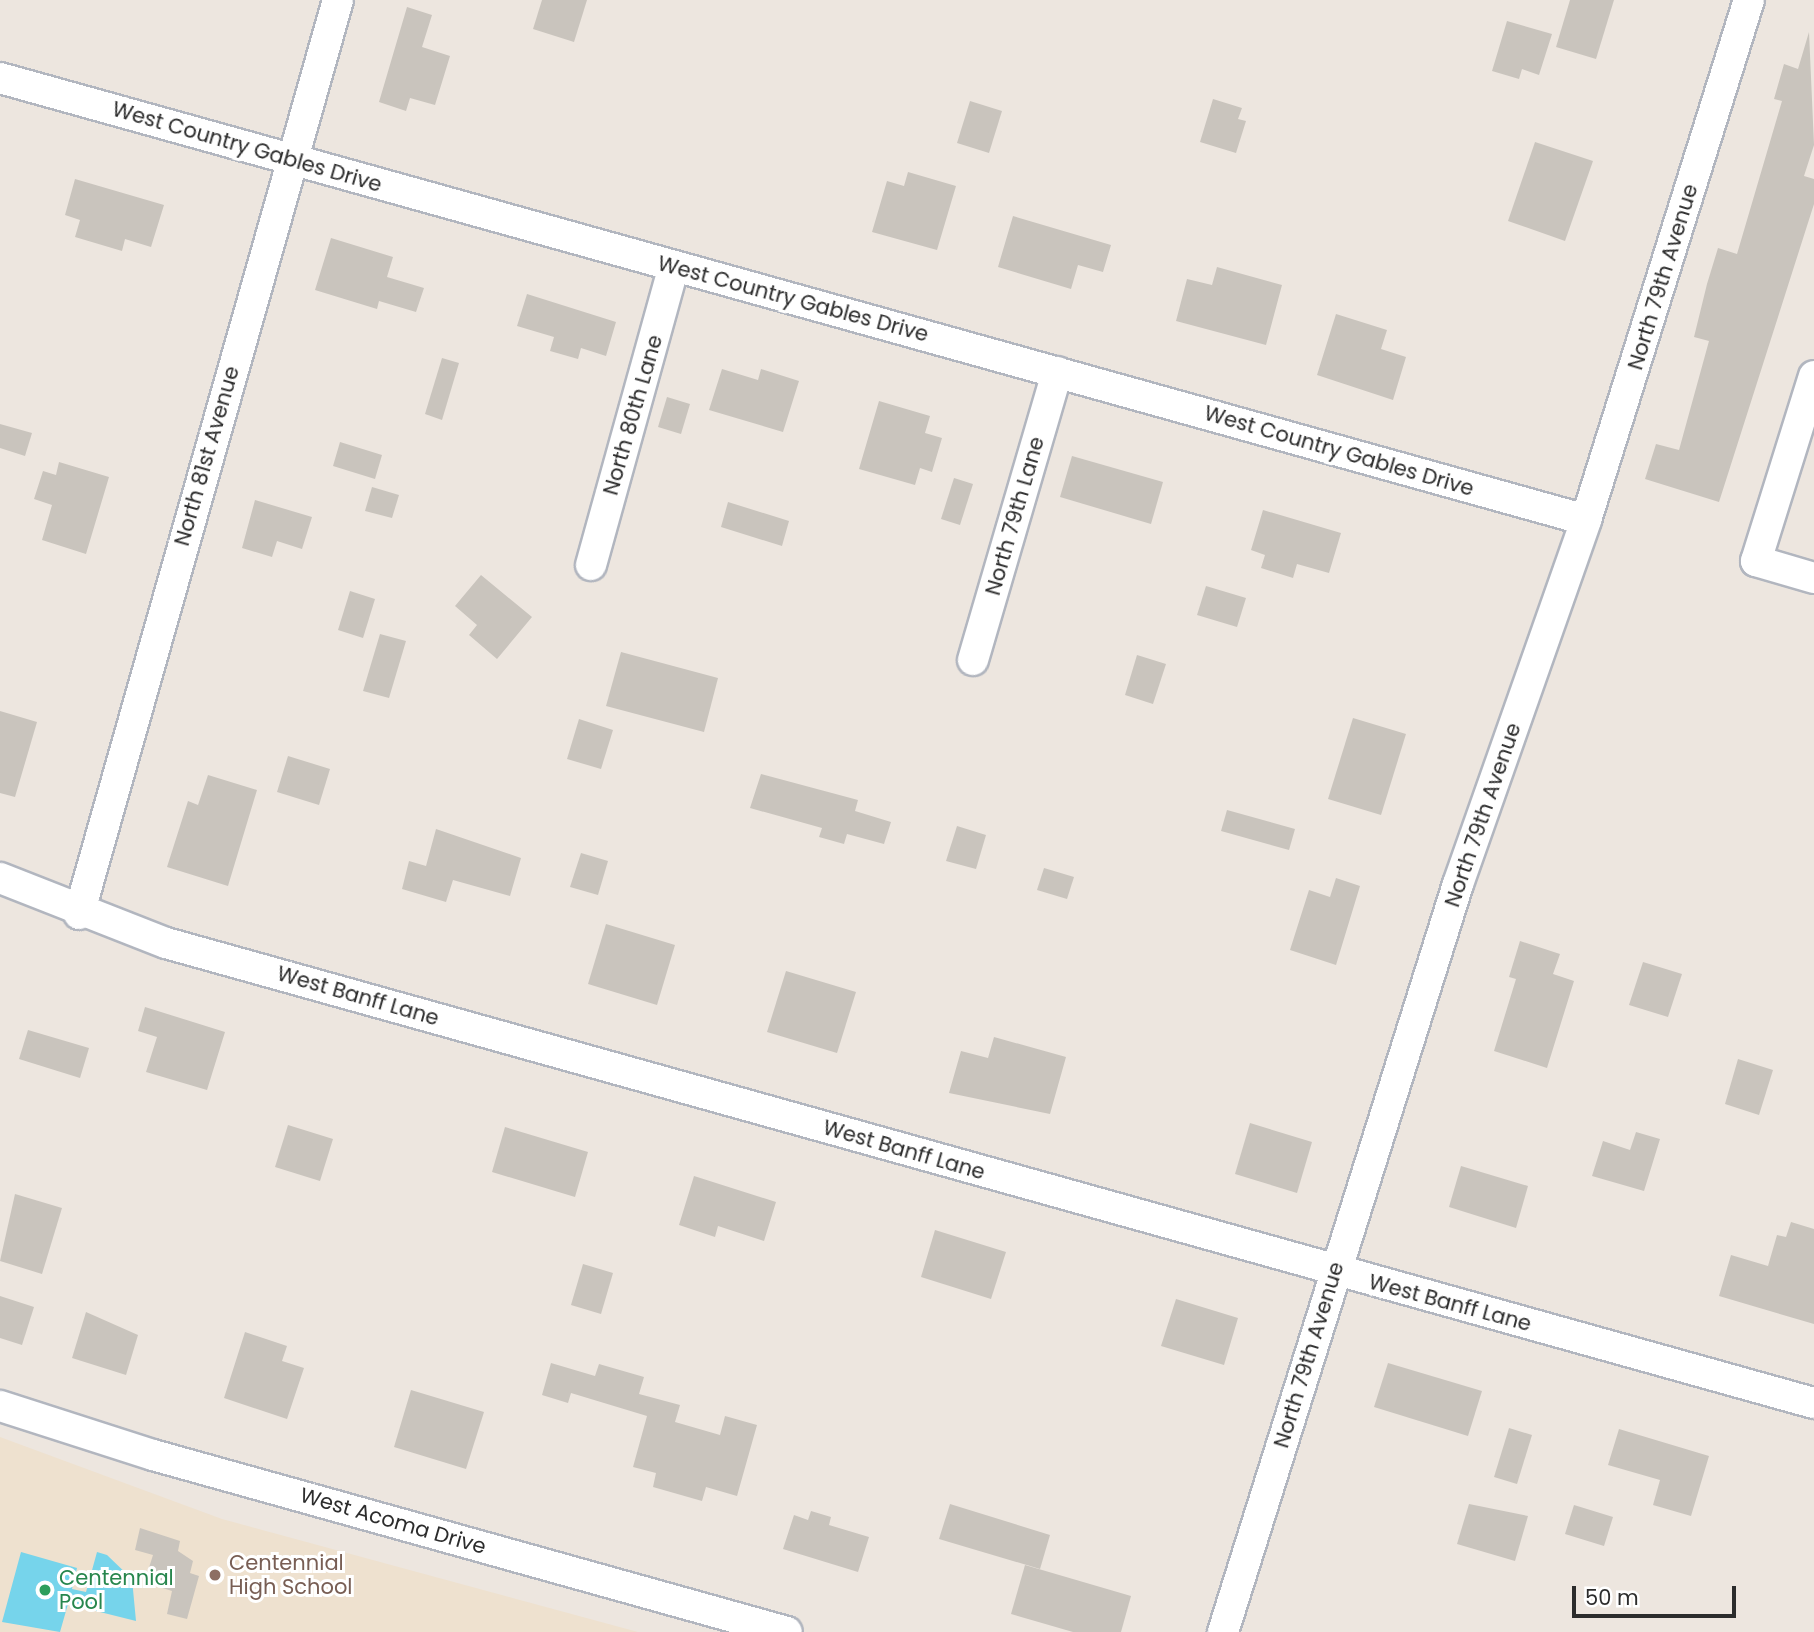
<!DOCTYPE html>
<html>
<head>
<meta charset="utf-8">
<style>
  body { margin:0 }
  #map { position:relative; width:1814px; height:1632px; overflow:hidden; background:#ede6df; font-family:Poppins,sans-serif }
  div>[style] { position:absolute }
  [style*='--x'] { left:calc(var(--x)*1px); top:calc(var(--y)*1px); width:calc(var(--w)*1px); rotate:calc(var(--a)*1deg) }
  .education>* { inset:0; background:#eee1cf }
  .water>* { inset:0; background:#76d4eb }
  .building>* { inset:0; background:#c9c4bd }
  .roads { filter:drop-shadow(2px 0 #b2b6bf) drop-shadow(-2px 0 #b2b6bf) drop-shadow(0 2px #b2b6bf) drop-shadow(0 -2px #b2b6bf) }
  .minor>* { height:30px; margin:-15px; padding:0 15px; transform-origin:15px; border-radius:15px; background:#fff }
  .dots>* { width:19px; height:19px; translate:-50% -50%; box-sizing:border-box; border:4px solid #fff; border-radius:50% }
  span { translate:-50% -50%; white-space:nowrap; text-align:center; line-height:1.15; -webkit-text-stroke:6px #fff; paint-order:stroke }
  .street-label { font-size:21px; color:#2c2c2c }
  .education-label { font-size:21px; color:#785e54 }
  .left { translate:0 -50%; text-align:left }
  .leisure-label { font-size:21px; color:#27864d }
  .scale { position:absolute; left:1572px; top:1586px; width:164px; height:32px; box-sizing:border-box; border:4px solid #2c2c2c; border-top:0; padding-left:9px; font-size:21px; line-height:24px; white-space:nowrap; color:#2c2c2c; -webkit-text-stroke:5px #fff; paint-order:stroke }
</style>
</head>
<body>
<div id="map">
  <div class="education">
    <i style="clip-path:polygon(0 1437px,222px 1519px,638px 1632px,0 1632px)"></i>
  </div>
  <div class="water">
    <i style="clip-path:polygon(21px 1552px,77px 1568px,72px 1589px,86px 1592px,97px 1552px,107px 1555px,132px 1579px,136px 1621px,68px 1604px,60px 1632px,2px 1622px)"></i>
  </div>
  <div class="building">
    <i style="clip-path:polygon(542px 0,587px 0,574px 42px,533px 29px)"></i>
    <i style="clip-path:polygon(1570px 0,1614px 0,1596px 59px,1556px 47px)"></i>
    <i style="clip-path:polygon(407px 7px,432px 15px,422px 47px,450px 56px,435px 105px,410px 98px,406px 111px,379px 102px)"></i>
    <i style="clip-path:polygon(1507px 21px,1552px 34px,1539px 75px,1522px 69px,1519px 79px,1492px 71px)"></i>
    <i style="clip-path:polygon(1809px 32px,1814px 145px,1804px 176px,1814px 179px,1814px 204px,1719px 502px,1645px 479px,1656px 444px,1679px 450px,1709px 341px,1694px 337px,1707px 284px,1718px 248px,1737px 254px,1782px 101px,1774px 99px,1784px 64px,1798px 69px)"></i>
    <i style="clip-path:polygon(1213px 99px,1242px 108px,1238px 119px,1246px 121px,1236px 153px,1200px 142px)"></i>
    <i style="clip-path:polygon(970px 101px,1002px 111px,989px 153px,957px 143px)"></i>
    <i style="clip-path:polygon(1535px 142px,1593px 161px,1565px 241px,1508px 221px)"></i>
    <i style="clip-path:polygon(908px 172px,956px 186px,937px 250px,872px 232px,887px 181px,904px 186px)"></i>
    <i style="clip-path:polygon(75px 179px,164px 205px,151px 247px,125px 239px,122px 251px,75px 237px,80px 220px,65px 215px)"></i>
    <i style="clip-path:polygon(1013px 216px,1111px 245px,1103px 272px,1078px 265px,1071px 289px,998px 267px)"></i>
    <i style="clip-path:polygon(331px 238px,393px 257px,387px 277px,424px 288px,416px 312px,379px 301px,377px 309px,315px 290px)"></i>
    <i style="clip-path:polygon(1217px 267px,1282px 285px,1266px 345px,1176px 321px,1187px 279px,1212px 285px)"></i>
    <i style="clip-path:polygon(527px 294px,616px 322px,606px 356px,581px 348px,578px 359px,550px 351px,554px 337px,517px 326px)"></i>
    <i style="clip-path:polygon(1336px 314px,1387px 330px,1381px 349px,1406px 357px,1393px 400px,1317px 375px)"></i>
    <i style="clip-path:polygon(442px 358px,459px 363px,442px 420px,425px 414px)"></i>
    <i style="clip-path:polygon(722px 369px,758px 380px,761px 369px,799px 381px,783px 432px,709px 410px)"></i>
    <i style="clip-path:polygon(667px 397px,690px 404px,681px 434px,658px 427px)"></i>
    <i style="clip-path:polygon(879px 401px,930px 416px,925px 433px,942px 438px,932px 472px,920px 468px,915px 485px,859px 469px)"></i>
    <i style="clip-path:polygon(0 424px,32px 433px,25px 456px,0 448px)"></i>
    <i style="clip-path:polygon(340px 442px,382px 455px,375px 479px,333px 466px)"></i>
    <i style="clip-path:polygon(1072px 456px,1163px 482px,1151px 524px,1060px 497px)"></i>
    <i style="clip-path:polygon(59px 462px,109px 477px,86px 554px,42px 540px,52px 505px,34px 499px,43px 471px,56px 475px)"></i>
    <i style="clip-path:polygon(954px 478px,973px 484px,960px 525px,941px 519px)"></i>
    <i style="clip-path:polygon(372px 487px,399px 495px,392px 518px,365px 511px)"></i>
    <i style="clip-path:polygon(255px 500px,312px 517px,302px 549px,277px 541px,272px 557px,242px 548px)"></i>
    <i style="clip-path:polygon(728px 502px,789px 521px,782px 546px,721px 527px)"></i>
    <i style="clip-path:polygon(1263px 510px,1341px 533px,1329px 573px,1297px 564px,1293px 578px,1261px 568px,1265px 555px,1251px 550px)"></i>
    <i style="clip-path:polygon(481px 575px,532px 617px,497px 659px,469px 635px,477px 625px,455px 606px)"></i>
    <i style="clip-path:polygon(1206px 586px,1246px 598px,1237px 627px,1197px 615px)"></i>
    <i style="clip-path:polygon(350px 591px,375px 599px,363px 638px,338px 630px)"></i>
    <i style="clip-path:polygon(380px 634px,406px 641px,389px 698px,363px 691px)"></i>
    <i style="clip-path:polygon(621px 652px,718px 678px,704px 732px,606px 706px)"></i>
    <i style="clip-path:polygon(1137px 655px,1166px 664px,1153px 704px,1125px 695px)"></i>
    <i style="clip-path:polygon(0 711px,37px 722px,15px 797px,0 793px)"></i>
    <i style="clip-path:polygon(1353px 718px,1406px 734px,1381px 815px,1328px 799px)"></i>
    <i style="clip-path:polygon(579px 719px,613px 730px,601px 769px,567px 759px)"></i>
    <i style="clip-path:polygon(288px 756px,330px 769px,319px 805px,277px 792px)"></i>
    <i style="clip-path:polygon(761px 774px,858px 800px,855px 811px,891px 822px,884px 844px,847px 834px,844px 844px,819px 837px,822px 828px,750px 808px)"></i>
    <i style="clip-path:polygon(208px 775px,257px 790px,228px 886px,167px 867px,188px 801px,198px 805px)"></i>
    <i style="clip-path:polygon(1227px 810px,1295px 829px,1289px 850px,1221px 831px)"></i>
    <i style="clip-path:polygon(957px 826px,986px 835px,976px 869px,946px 861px)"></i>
    <i style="clip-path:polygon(436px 829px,521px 858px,510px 896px,453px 880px,446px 902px,402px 889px,409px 861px,426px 866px)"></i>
    <i style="clip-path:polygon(581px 853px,608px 861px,598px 895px,570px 887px)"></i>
    <i style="clip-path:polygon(1044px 868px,1074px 877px,1067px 899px,1037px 890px)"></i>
    <i style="clip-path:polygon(1336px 878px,1360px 886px,1336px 965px,1290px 950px,1309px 890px,1330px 897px)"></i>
    <i style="clip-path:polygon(606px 924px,675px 945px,657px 1005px,588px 984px)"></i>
    <i style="clip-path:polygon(1520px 941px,1560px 954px,1553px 974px,1574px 981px,1547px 1068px,1494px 1051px,1516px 979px,1509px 977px)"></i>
    <i style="clip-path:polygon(1643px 962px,1682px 974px,1668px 1017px,1629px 1005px)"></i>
    <i style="clip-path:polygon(786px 971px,856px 992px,837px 1053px,767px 1032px)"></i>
    <i style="clip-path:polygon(145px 1007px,225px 1032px,207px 1090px,146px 1072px,157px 1037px,138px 1031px)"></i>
    <i style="clip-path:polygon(28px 1030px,89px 1048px,80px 1078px,19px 1059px)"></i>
    <i style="clip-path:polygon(994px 1037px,1066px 1057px,1050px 1114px,949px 1093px,961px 1051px,988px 1058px)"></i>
    <i style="clip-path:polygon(1738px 1059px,1773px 1070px,1759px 1115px,1725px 1104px)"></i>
    <i style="clip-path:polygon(1250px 1123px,1312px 1142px,1297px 1193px,1235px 1174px)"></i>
    <i style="clip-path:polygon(288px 1125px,333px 1139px,320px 1181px,275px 1167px)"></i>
    <i style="clip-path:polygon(505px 1127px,588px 1152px,575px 1197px,492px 1172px)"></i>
    <i style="clip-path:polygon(1636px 1132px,1660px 1139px,1644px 1191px,1592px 1176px,1603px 1141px,1630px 1150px)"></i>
    <i style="clip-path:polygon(1461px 1166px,1528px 1186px,1516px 1228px,1449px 1207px)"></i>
    <i style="clip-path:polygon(694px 1176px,776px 1202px,764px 1241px,718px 1226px,715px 1237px,679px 1225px)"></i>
    <i style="clip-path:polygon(15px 1194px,62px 1208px,42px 1274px,0 1261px)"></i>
    <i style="clip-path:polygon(1791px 1222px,1814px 1229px,1814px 1324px,1719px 1296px,1731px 1255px,1768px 1266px,1777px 1235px,1786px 1237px)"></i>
    <i style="clip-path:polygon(935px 1230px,1006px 1252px,991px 1299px,921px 1277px)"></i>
    <i style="clip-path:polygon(583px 1264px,613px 1273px,601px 1314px,571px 1305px)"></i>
    <i style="clip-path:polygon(0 1296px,34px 1307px,22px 1345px,0 1338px)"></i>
    <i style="clip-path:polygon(1176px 1299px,1238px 1318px,1224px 1365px,1161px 1346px)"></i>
    <i style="clip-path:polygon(86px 1312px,138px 1335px,126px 1375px,72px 1358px)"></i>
    <i style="clip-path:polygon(245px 1332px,287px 1346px,282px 1361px,304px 1368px,287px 1419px,224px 1398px)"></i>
    <i style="clip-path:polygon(551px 1363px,595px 1376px,599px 1364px,644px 1377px,639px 1394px,680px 1405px,675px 1422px,720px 1435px,725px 1416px,757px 1425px,737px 1496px,706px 1487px,702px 1501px,653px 1487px,656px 1473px,633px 1467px,647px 1416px,571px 1393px,568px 1403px,542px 1395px)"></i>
    <i style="clip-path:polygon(1388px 1363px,1482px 1391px,1468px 1436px,1374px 1407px)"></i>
    <i style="clip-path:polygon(411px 1390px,484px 1412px,466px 1469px,394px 1447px)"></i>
    <i style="clip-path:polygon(1509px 1428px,1532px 1435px,1517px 1484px,1494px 1477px)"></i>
    <i style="clip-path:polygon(1619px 1429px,1709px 1456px,1691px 1516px,1653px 1505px,1660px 1480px,1608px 1465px)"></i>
    <i style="clip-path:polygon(950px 1504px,1050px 1535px,1040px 1569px,939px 1539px)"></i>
    <i style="clip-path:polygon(1469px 1504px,1528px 1516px,1515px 1561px,1457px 1544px)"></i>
    <i style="clip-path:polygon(1574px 1505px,1613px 1517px,1604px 1546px,1565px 1534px)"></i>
    <i style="clip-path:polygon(811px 1511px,831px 1517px,829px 1525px,869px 1537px,858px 1572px,783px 1549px,794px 1515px,808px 1520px)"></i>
    <i style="clip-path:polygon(140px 1528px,180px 1541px,178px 1551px,193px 1561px,190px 1573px,199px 1576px,187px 1619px,167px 1614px,172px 1591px,153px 1585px,147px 1574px,153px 1555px,135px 1550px)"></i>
    <i style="clip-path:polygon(1025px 1565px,1131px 1596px,1121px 1632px,1073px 1632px,1011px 1614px)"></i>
  </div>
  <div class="roads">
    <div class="minor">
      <i style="--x:0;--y:78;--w:1646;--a:15.57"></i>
      <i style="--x:1814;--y:376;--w:194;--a:107.4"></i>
      <i style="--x:1756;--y:561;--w:60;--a:16.3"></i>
      <i style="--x:591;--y:565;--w:310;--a:-74.5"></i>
      <i style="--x:973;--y:660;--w:300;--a:-73.7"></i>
      <i style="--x:0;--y:878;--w:178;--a:21.4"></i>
      <i style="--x:166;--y:943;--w:1711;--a:15.6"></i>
      <i style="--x:79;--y:914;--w:950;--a:-74.18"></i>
      <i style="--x:0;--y:1406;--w:161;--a:17.8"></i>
      <i style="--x:153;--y:1455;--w:658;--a:15.6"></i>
      <i style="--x:1223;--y:1632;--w:784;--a:-72.56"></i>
      <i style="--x:1458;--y:884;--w:386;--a:-70.6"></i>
      <i style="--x:1586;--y:520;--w:545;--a:-72.6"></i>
    </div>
  </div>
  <div class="dots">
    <i style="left:215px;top:1575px;background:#8d6e63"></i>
    <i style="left:45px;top:1590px;background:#2e9e5b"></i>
  </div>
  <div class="street-label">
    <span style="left:247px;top:147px;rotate:16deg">West Country Gables Drive</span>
    <span style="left:1663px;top:277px;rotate:-73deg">North 79th Avenue</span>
    <span style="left:793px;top:299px;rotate:15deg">West Country Gables Drive</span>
    <span style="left:633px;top:415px;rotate:-74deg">North 80th Lane</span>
    <span style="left:1339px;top:451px;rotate:16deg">West Country Gables Drive</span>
    <span style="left:207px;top:456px;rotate:-74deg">North 81st Avenue</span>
    <span style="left:1015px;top:516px;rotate:-74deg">North 79th Lane</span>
    <span style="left:1483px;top:815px;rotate:-71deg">North 79th Avenue</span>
    <span style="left:358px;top:996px;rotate:16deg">West Banff Lane</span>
    <span style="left:904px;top:1150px;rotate:16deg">West Banff Lane</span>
    <span style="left:1450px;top:1303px;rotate:15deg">West Banff Lane</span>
    <span style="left:1309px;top:1355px;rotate:-73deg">North 79th Avenue</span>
    <span style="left:393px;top:1521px;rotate:16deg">West Acoma Drive</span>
  </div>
  <div class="education-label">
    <span class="left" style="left:229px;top:1575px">Centennial<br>High School</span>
  </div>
  <div class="leisure-label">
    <span class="left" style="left:59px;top:1590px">Centennial<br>Pool</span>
  </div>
  <div class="scale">50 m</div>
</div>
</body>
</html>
